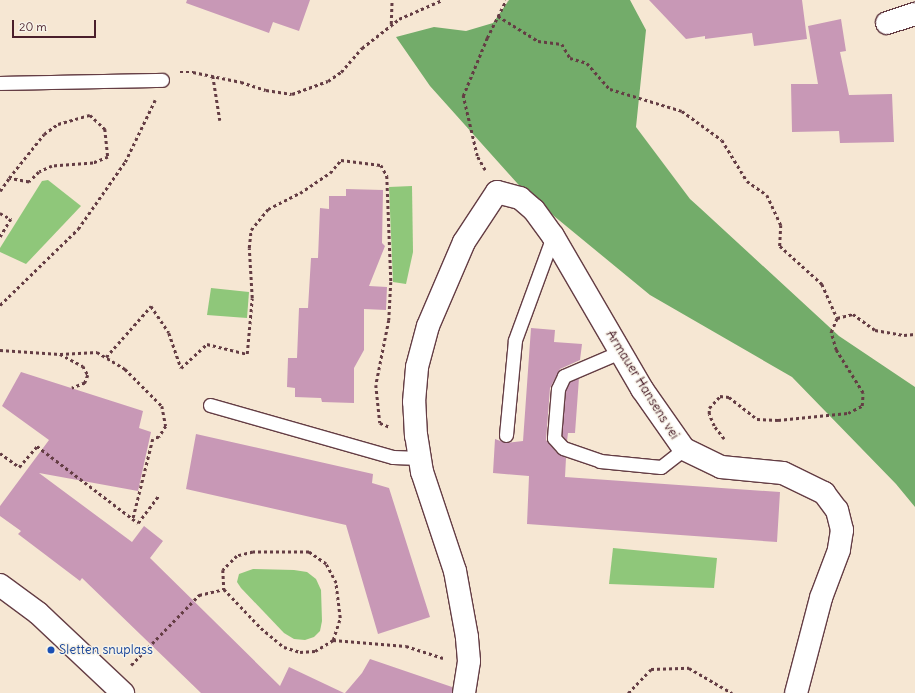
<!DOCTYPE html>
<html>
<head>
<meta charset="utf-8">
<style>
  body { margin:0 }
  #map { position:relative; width:915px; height:693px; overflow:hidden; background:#f6e7d3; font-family:Delius,sans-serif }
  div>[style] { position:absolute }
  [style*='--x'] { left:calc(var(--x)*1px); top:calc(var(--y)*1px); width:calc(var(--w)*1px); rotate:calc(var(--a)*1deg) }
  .green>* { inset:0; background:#8fc77a }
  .forest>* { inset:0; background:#73ac6a }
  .building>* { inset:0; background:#c898b6 }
  .path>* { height:2.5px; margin-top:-1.25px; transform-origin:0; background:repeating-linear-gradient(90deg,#643d44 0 3px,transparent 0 6px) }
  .roads { filter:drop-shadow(1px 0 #643d44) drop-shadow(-1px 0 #643d44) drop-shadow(0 1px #643d44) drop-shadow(0 -1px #643d44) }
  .lane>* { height:13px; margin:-6.5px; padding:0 6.5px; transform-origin:6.5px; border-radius:6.5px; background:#fff }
  .street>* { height:22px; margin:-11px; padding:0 11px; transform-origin:11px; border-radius:11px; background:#fff }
  .secondary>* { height:22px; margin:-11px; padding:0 11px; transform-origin:11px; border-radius:11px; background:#fff }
  .dots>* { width:11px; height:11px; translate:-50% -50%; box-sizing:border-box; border:2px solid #f7f3e8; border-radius:50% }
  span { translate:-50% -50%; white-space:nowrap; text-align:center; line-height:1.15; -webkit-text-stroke:3px #f7f3e8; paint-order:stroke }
  .street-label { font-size:13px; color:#4a1f2b }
  .transit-label { font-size:13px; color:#164399 }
  .left { translate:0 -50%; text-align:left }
  .scale { position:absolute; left:12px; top:20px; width:84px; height:18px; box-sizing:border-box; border:2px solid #4a1f2b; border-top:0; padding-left:5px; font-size:12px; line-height:14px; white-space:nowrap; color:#4a1f2b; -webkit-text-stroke:3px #f7f3e8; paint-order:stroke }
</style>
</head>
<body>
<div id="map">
  <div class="green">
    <i style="clip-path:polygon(48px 180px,81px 206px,26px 264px,0 252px,0 248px,42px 181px)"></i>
    <i style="clip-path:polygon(412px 186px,413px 252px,406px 284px,393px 282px,389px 187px)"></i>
    <i style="clip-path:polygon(211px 288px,249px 292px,247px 318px,207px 315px)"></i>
    <i style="clip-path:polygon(613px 548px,717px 558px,714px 588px,609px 584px)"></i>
    <i style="clip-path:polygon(253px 569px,294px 570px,307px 572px,316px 579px,321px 590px,322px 621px,320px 631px,314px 637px,305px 640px,294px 639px,284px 633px,241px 588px,237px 582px,239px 574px)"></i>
  </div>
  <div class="forest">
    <i style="clip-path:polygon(509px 0,630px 0,646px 30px,636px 127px,690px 199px,700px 208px,839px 336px,915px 387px,915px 507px,896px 484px,792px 377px,650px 295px,526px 193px,430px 86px,396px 37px,434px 27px,466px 31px,493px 23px)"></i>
  </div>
  <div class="building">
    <i style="clip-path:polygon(187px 0,310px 0,299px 31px,273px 22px,269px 33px,186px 3px)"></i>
    <i style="clip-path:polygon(649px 0,802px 0,807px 39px,754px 46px,752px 33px,705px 39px,705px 36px,686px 39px)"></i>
    <i style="clip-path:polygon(841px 19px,846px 51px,840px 52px,849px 95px,892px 94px,894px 142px,840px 143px,839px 131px,792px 132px,791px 84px,818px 84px,808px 26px)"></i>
    <i style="clip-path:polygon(346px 189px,383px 190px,382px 243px,385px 246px,369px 286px,387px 287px,386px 310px,364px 309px,364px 350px,354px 368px,354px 403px,322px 402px,321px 398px,295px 397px,295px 388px,287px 387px,288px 358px,297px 358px,299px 308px,308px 308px,311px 258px,318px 258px,320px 208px,329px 209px,329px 196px,346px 196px)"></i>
    <i style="clip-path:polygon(531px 328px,555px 330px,554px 342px,582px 344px,580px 360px,560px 369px,550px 388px,546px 440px,557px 453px,566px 458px,565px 477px,780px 492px,777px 542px,527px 524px,529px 476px,493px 473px,495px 439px,506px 443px,523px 441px)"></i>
    <i style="clip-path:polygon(21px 372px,143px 411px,139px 428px,151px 432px,138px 491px,39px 473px,132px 542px,144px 526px,163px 541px,150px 558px,280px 686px,289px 667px,344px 693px,201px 693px,82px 578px,80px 581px,18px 534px,21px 531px,0 516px,0 506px,49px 440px,2px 406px)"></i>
    <i style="clip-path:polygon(579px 378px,575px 433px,568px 433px,567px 441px,562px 435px,566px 391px,570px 382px)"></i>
    <i style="clip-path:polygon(196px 434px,373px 474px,372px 483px,389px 488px,430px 617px,378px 634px,346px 525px,186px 489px)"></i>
    <i style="clip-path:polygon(370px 659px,452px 687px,452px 693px,345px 693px,362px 673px)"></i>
  </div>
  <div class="path">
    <i style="--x:498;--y:16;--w:47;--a:32"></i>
    <i style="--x:538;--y:41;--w:24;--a:7"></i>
    <i style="--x:562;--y:44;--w:16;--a:60"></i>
    <i style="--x:570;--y:58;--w:18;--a:16"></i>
    <i style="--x:587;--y:63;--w:35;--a:49"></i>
    <i style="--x:610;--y:89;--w:75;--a:17"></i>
    <i style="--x:682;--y:111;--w:49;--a:35.9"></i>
    <i style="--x:722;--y:140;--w:48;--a:58.6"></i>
    <i style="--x:747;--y:181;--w:24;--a:35"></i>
    <i style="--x:767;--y:195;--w:33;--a:65"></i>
    <i style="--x:781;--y:225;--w:21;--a:93"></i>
    <i style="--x:780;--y:246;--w:57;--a:42.1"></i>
    <i style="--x:822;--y:284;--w:37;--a:66"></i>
    <i style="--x:391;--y:24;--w:24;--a:-88"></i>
    <i style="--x:180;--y:72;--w:13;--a:0"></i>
    <i style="--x:193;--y:72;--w:49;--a:11.8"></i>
    <i style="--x:241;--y:82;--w:26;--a:18"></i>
    <i style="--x:266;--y:90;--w:26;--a:9"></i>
    <i style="--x:292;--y:94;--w:38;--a:-20"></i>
    <i style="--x:328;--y:81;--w:16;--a:-35"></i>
    <i style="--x:341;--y:72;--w:32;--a:-49"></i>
    <i style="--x:362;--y:48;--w:47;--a:-38.1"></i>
    <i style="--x:399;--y:19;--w:47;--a:-23.8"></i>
    <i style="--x:213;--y:76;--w:45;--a:81"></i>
    <i style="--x:485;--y:170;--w:16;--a:-120"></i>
    <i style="--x:477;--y:156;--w:62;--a:-103.1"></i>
    <i style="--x:463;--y:96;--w:63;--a:-67.5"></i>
    <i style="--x:487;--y:38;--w:42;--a:-63.4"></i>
    <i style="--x:0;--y:191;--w:16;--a:-55"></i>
    <i style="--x:9;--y:178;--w:56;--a:-51.5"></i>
    <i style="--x:44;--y:134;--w:17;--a:-36"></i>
    <i style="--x:58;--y:124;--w:33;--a:-16"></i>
    <i style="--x:90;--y:115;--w:21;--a:43"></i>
    <i style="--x:105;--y:129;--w:28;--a:84"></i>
    <i style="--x:108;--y:157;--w:16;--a:158"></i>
    <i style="--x:93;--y:163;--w:41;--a:175.8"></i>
    <i style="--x:52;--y:166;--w:14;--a:155"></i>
    <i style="--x:39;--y:172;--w:14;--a:135"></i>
    <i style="--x:29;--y:182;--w:20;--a:-169"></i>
    <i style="--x:0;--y:213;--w:13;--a:29"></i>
    <i style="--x:11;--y:219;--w:21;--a:121"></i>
    <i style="--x:0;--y:305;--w:109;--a:-44.3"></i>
    <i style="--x:78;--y:229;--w:82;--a:-55"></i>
    <i style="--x:125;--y:162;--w:69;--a:-64.2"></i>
    <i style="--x:0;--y:350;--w:60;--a:3.8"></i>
    <i style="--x:60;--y:354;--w:26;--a:28"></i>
    <i style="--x:83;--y:366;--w:10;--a:61"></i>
    <i style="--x:88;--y:375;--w:9;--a:111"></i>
    <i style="--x:85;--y:383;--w:14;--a:159"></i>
    <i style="--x:60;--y:354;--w:37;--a:-3"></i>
    <i style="--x:97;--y:352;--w:33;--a:31"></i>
    <i style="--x:125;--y:369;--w:52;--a:45"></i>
    <i style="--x:162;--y:406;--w:20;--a:79"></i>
    <i style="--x:166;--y:426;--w:13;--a:122"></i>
    <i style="--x:159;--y:437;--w:6;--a:162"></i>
    <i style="--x:153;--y:439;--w:82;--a:104"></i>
    <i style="--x:106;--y:357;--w:68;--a:-48.6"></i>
    <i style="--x:151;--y:306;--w:32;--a:56"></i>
    <i style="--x:169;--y:333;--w:37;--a:71"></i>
    <i style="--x:181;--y:368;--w:35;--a:-43"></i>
    <i style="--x:207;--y:344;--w:41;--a:14"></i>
    <i style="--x:247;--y:354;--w:56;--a:-84.9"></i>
    <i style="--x:252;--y:298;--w:50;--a:-93.4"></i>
    <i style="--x:249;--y:248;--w:18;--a:-84"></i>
    <i style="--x:251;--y:230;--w:27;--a:-51"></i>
    <i style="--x:268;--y:209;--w:36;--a:-27"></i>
    <i style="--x:300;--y:193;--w:36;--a:-34"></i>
    <i style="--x:330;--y:173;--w:17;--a:-50"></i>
    <i style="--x:341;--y:160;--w:40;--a:7.1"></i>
    <i style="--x:381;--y:165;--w:13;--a:61"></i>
    <i style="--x:387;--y:176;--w:106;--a:87.8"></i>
    <i style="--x:391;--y:282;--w:38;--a:93"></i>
    <i style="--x:389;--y:320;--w:66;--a:101.3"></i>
    <i style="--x:376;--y:385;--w:38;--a:84"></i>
    <i style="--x:380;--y:423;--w:11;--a:22"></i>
    <i style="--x:724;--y:439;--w:16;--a:-128"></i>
    <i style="--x:714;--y:426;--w:13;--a:-113"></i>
    <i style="--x:709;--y:414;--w:6;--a:-90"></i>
    <i style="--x:709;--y:408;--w:16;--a:-47"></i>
    <i style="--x:720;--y:396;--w:9;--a:6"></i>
    <i style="--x:729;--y:397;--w:36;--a:38"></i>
    <i style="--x:757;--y:419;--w:21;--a:3"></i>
    <i style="--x:778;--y:420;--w:70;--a:-5.7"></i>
    <i style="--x:848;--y:413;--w:16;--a:-27"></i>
    <i style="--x:862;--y:406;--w:13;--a:-86"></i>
    <i style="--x:863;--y:393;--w:51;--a:-122.1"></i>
    <i style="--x:836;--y:350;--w:19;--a:-106"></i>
    <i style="--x:831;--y:332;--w:15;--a:-67"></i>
    <i style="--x:837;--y:318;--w:16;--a:-14"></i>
    <i style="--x:853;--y:314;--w:27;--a:36"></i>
    <i style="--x:875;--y:330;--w:29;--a:10"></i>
    <i style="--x:904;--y:335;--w:11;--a:-5"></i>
    <i style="--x:0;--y:453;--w:24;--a:36"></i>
    <i style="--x:19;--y:467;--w:28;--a:-49"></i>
    <i style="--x:37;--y:446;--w:127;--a:37.3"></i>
    <i style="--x:138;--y:523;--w:34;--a:-53"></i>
    <i style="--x:333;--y:640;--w:73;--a:4.7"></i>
    <i style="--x:406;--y:646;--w:39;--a:18"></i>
    <i style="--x:131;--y:665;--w:98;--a:-45.8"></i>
    <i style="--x:199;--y:595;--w:26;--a:-13"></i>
    <i style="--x:224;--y:589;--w:54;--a:46.5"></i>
    <i style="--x:261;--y:628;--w:30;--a:40"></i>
    <i style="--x:284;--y:647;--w:17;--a:17"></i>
    <i style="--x:300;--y:652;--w:15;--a:-4"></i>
    <i style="--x:315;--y:651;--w:21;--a:-31"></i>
    <i style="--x:333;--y:640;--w:23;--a:-72"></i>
    <i style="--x:340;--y:618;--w:35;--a:-97"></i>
    <i style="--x:336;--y:583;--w:21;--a:-118"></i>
    <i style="--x:326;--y:564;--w:21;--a:-145"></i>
    <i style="--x:309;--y:552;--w:56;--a:180"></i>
    <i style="--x:253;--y:552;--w:16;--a:166"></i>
    <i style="--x:237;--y:556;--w:20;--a:135"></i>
    <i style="--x:223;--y:570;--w:19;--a:87"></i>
    <i style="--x:628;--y:693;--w:33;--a:-46"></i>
    <i style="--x:651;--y:669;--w:38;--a:-2"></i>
    <i style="--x:689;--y:668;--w:50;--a:30.2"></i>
  </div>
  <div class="roads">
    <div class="lane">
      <i style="--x:0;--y:83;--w:162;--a:-1.1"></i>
      <i style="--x:620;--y:352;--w:61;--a:156.8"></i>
      <i style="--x:564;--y:376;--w:14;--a:115"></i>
      <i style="--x:558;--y:389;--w:49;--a:94.7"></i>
      <i style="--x:554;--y:438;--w:13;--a:48"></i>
      <i style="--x:563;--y:448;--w:39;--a:19"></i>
      <i style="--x:600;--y:461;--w:61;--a:5.6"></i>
      <i style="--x:661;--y:467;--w:29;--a:-38"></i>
      <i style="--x:210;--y:405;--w:190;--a:15.9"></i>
      <i style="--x:393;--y:457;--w:27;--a:2"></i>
      <i style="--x:506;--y:435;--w:95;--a:-84.6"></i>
      <i style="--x:515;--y:340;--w:111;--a:-69.9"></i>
    </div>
    <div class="street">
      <i style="--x:887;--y:23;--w:29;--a:-18"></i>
      <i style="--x:464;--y:693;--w:32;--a:-81"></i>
      <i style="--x:469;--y:661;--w:24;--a:-95"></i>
      <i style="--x:467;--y:637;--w:67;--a:-100.3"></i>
      <i style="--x:455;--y:571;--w:104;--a:-108.4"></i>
      <i style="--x:422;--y:472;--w:36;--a:-99"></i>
      <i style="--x:416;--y:436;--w:34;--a:-93"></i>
      <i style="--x:414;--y:402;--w:35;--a:-85"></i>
      <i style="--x:417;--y:367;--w:42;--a:-75"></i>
      <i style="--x:428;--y:326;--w:91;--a:-66.8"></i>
      <i style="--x:464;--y:242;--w:60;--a:-56.6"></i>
      <i style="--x:497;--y:192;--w:24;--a:15"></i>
      <i style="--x:520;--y:198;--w:18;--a:41"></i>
      <i style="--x:534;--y:210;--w:32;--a:54"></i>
      <i style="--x:553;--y:236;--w:177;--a:59.8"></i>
      <i style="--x:642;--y:389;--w:73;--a:55"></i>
      <i style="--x:684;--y:449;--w:41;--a:25.9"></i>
      <i style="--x:721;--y:467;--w:62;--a:5.5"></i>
      <i style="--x:783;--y:473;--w:46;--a:26"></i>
      <i style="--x:824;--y:493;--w:21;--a:53"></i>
      <i style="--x:837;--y:510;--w:21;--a:76"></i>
      <i style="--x:842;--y:530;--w:20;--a:99"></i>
      <i style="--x:839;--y:550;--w:51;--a:110.6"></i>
      <i style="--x:821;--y:598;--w:98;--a:104.7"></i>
    </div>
    <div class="secondary">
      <i style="--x:0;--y:585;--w:47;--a:36.4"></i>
      <i style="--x:38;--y:613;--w:117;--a:43.3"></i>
    </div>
  </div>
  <div class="dots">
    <i style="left:51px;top:650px;background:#1a4fb4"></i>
  </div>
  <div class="street-label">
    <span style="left:642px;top:385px;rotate:58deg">Armauer Hansens vei</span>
  </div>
  <div class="transit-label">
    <span class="left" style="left:59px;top:650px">Sletten snuplass</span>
  </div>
  <div class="scale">20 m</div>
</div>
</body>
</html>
